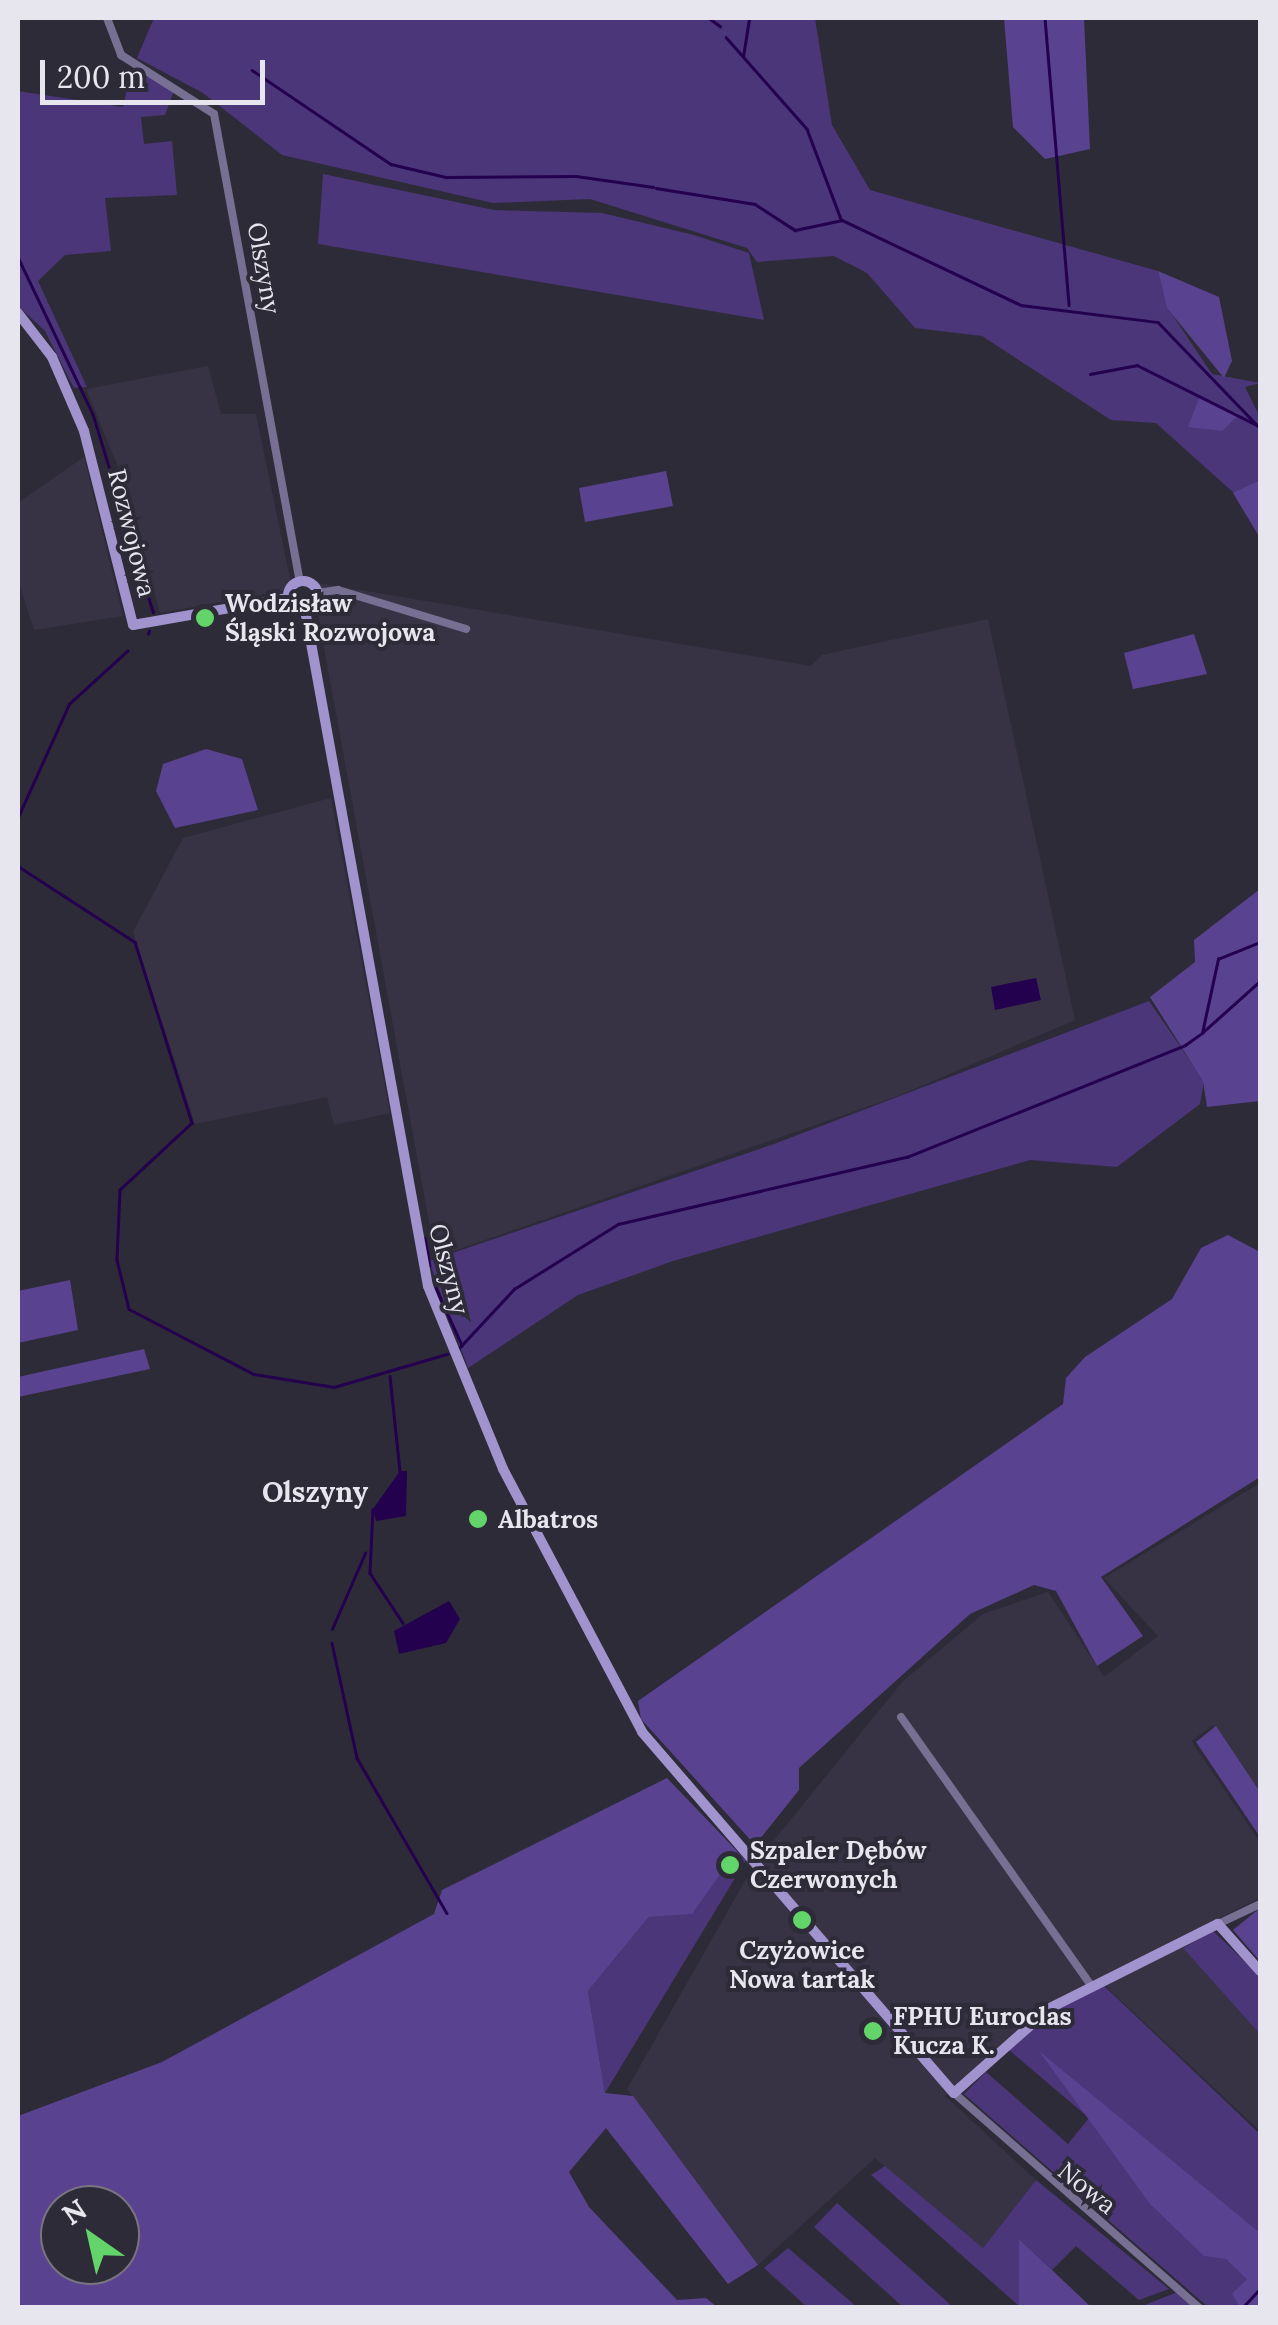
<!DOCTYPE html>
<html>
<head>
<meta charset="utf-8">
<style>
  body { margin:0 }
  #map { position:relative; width:1278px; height:2325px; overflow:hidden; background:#2e2b38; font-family:Lora,serif }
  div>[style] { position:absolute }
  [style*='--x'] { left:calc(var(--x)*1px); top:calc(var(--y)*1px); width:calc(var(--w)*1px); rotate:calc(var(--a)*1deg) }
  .built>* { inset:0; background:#373345 }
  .green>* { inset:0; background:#4a3678 }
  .forest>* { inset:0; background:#59428f }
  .water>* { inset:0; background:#24014e }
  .stream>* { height:2.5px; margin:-1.25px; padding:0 1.25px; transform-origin:1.25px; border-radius:1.25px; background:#24014e }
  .street>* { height:8px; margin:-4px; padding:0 4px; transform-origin:4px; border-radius:4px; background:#777093 }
  .secondary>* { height:10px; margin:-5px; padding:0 5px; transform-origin:5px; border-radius:5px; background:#a194ce }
  .secondary>.ring { margin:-5px; padding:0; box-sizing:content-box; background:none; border:10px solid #a194ce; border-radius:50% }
  .dots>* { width:28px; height:28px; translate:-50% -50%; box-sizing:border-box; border:5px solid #2e2b38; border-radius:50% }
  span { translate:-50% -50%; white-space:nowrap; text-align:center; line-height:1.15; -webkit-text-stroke:8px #2e2b38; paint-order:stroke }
  .street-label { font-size:25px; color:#e7e5ed }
  .poi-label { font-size:25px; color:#e7e5ed; font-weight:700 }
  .left { translate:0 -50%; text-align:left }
  .neighbourhood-label { font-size:28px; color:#e7e5ed; font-weight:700 }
  .frame { position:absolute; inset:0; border:20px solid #e7e5ed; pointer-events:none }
  .north { position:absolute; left:40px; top:2185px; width:100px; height:100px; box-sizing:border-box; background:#2e2b38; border:2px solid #787580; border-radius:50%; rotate:326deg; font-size:28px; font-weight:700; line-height:40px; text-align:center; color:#e7e5ed }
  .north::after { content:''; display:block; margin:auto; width:35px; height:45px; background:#63d469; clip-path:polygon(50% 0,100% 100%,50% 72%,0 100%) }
  .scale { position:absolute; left:40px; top:60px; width:225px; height:45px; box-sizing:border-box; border:5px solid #e7e5ed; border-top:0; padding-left:12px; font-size:30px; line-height:35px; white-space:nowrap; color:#e7e5ed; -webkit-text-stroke:8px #2e2b38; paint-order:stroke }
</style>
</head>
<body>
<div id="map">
  <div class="built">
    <i style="clip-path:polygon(208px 366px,221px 414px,256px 414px,292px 589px,160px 613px,124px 481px,86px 389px)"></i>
    <i style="clip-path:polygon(84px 457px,123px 616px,34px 630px,18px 580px,18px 503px)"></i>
    <i style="clip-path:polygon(312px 582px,811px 666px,822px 655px,988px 619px,1075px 1020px,898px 1096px,445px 1254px,433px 1244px)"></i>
    <i style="clip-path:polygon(331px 798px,390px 1113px,334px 1125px,327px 1097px,195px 1124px,133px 932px,183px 838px)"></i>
    <i style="clip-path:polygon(1260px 1483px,1260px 1797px,1213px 1725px,1191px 1741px,1260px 1842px,1260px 1898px,1176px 1939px,1260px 2032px,1260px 2131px,1097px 1978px,1049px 2004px,945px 2096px,1036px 2180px,983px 2248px,875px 2158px,758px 2265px,627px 2089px,754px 1865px,903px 1681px,983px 1614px,1048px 1592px,1104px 1677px,1158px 1636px,1104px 1578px)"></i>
  </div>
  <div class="green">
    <i style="clip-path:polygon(154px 18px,815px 18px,832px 125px,870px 190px,1158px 271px,1167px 307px,1212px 374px,1260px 383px,1245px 387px,1260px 417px,1260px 480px,1235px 494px,1156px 423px,1111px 420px,982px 336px,915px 328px,867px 273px,834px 256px,757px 262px,747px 248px,590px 199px,493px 203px,282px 155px,203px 93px,137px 58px)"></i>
    <i style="clip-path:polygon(131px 70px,175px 88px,165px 115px,141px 117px,144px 144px,172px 141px,177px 195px,105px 198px,111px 251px,65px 255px,38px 281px,87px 387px,74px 388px,45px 331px,18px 306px,18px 91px,123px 107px)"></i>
    <i style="clip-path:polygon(323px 174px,494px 210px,602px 213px,694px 235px,749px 253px,764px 320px,318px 244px)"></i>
    <i style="clip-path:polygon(1149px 1001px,1204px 1081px,1200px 1104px,1117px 1167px,1030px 1160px,673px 1261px,578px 1295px,468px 1368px,429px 1261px,774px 1144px)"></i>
    <i style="clip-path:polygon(737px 1851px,746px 1860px,605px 2093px,588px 1991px,649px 1917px,692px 1913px)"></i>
    <i style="clip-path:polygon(1213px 1931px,1260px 1976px,1260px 2034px,1183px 1948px)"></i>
    <i style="clip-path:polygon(1103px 1985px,1260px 2134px,1260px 2307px,1208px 2307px,964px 2094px,986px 2072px,1068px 2144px,1089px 2118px,1009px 2050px,1052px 2011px)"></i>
    <i style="clip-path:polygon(885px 2166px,983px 2248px,1036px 2180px,1169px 2289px,1139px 2300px,1076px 2246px,1052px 2270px,1020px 2240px,1019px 2306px,871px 2175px)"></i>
    <i style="clip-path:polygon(837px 2203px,953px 2307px,903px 2307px,814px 2227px)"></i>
    <i style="clip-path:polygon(788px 2248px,857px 2307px,807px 2307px,764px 2268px)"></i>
    <i style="clip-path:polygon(1180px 2291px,1196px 2308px,1137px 2308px)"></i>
  </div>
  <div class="forest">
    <i style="clip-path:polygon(1004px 18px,1084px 18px,1090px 149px,1045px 159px,1013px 127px)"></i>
    <i style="clip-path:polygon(1158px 271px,1219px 297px,1232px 361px,1224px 378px,1167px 308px)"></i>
    <i style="clip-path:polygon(1199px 398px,1240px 414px,1222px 431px,1188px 427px)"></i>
    <i style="clip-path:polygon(666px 471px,673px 506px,585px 522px,579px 488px)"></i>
    <i style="clip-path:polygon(1260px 480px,1260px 538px,1233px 493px)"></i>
    <i style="clip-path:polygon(1194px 634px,1207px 674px,1133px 689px,1124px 653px)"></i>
    <i style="clip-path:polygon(206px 749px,242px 759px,258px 810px,175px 828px,156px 791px,163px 764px)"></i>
    <i style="clip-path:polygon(1260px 889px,1260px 1101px,1207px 1107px,1203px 1081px,1150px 997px,1195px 962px,1194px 940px)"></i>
    <i style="clip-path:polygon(1228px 1235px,1260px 1252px,1260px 1477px,1101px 1577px,1143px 1636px,1097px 1666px,1056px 1591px,1034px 1585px,970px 1614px,799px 1768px,799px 1790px,755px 1845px,641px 1719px,638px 1701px,1063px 1404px,1066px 1378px,1085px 1357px,1172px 1299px,1201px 1248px)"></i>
    <i style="clip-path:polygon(70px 1280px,78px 1330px,18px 1343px,18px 1291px)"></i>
    <i style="clip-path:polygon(144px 1349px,150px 1369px,18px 1397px,18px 1377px)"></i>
    <i style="clip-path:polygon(1216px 1726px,1260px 1792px,1260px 1837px,1196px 1742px)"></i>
    <i style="clip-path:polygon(evenodd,667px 1778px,737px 1851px,692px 1914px,649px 1917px,588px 1991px,605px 2093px,633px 2096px,758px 2265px,728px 2284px,606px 2128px,569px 2172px,589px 2207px,677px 2300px,706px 2298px,717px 2307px,18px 2307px,18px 2116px,162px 2062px,434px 1914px,442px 1890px,667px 1778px,60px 2205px,120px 2205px,120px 2265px,60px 2265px,60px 2205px)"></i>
    <i style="clip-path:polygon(1260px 1908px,1260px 1961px,1233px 1930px)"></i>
    <i style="clip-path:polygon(1039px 2051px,1260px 2233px,1260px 2307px,1240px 2307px,1232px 2294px,1247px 2279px,1226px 2259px,1204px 2256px,1150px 2204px)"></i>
    <i style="clip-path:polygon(1019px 2239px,1052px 2270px,1091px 2307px,1019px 2306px)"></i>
  </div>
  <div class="water">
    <i style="clip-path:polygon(1036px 978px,1041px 1000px,995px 1010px,991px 987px)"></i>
    <i style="clip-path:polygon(400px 1471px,407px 1471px,406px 1516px,376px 1521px,373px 1509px)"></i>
    <i style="clip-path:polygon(449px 1601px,460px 1619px,446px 1643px,399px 1654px,394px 1631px)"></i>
  </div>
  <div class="stream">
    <i style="--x:709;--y:18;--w:14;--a:36"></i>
    <i style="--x:1045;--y:18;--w:288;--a:85.2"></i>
    <i style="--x:726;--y:37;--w:123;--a:48.6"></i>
    <i style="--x:807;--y:129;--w:96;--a:69.3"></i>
    <i style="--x:743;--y:57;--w:39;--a:-81"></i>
    <i style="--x:252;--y:70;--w:168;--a:34.1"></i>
    <i style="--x:391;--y:164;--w:57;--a:13.3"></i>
    <i style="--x:446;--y:177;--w:130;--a:-0.4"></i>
    <i style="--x:576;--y:176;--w:78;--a:8.1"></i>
    <i style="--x:656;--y:188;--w:100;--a:9.2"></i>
    <i style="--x:755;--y:204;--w:48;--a:33"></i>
    <i style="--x:795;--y:230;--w:48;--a:-12"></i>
    <i style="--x:842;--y:220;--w:198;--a:25.4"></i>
    <i style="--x:1021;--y:305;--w:138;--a:7.1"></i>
    <i style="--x:1158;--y:322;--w:147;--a:46.1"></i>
    <i style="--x:18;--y:257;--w:174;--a:64.5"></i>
    <i style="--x:93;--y:414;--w:207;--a:73.1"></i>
    <i style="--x:1090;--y:374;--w:48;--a:-10.8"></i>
    <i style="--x:1137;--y:365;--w:134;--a:26.6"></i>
    <i style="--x:148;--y:634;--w:3;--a:-72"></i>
    <i style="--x:18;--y:817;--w:124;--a:-65.7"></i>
    <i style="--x:69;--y:704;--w:79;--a:-42.4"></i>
    <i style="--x:18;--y:866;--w:140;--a:33"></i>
    <i style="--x:135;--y:942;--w:190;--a:72.5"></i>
    <i style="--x:192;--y:1123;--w:98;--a:137.1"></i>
    <i style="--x:120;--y:1190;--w:70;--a:92.5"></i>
    <i style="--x:117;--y:1260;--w:50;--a:76.2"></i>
    <i style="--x:129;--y:1309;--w:141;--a:27.5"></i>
    <i style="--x:254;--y:1374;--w:81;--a:9.2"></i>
    <i style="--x:334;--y:1387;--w:118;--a:-16.3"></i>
    <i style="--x:1203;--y:1032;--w:76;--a:-41.8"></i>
    <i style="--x:425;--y:1238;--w:28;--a:80"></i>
    <i style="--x:436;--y:1288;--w:63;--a:65.5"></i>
    <i style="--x:459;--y:1348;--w:81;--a:-47"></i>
    <i style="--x:514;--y:1289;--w:123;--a:-32"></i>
    <i style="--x:618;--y:1224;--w:297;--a:-13.1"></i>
    <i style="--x:907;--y:1157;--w:300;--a:-21.9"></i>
    <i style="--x:1185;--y:1045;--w:21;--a:-35"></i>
    <i style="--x:1202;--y:1033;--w:76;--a:-77.8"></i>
    <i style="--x:1218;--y:959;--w:45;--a:-22"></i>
    <i style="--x:390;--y:1376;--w:96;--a:84"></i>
    <i style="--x:373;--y:1509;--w:64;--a:92.7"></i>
    <i style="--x:370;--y:1573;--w:60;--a:56.6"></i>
    <i style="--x:332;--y:1629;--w:83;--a:-66.5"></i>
    <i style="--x:332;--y:1643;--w:118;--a:77.7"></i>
    <i style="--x:357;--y:1758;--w:179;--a:59.9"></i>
    <i style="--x:1242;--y:2308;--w:26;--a:-47"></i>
  </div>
  <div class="street">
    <i style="--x:107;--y:18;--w:40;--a:69"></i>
    <i style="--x:121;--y:55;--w:110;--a:32.4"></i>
    <i style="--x:214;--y:114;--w:475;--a:79.6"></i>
    <i style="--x:318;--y:593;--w:20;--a:-9"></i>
    <i style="--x:338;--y:590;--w:134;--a:16.9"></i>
    <i style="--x:901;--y:1717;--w:329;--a:54.7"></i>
    <i style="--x:1218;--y:1924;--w:47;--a:-25.5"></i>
    <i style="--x:954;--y:2093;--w:327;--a:41.2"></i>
  </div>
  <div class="secondary">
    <i style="--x:18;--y:313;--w:56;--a:52.3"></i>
    <i style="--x:52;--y:357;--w:81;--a:66.6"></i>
    <i style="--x:84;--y:431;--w:200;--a:75.8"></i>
    <i style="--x:133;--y:625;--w:157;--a:-9.9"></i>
    <i class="ring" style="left:288px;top:581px;width:20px;height:20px"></i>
    <i style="--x:305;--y:610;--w:687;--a:79.69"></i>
    <i style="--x:428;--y:1286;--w:198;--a:67.7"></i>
    <i style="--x:503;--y:1469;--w:297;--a:62.1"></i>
    <i style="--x:642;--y:1732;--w:477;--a:49.2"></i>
    <i style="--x:954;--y:2093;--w:128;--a:-41.5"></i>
    <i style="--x:1050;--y:2008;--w:188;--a:-26.6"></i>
    <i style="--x:1218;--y:1924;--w:63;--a:48.2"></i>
  </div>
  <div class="dots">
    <i style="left:205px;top:618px;background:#63d469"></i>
    <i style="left:478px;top:1519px;background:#63d469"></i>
    <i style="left:730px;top:1865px;background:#63d469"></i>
    <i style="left:802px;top:1920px;background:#63d469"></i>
    <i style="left:873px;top:2031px;background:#63d469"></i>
  </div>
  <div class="street-label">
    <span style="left:264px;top:268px;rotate:80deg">Olszyny</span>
    <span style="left:132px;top:533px;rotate:76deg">Rozwojowa</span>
    <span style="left:449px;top:1269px;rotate:75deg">Olszyny</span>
    <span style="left:1087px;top:2188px;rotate:39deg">Nowa</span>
  </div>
  <div class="poi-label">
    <span class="left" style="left:225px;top:618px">Wodzisław<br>Śląski Rozwojowa</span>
    <span class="left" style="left:498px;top:1519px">Albatros</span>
    <span class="left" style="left:750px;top:1865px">Szpaler Dębów<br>Czerwonych</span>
    <span style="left:802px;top:1965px">Czyżowice<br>Nowa tartak</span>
    <span class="left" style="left:893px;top:2031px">FPHU Euroclas<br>Kucza K.</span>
  </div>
  <div class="neighbourhood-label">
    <span style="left:315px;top:1492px">Olszyny</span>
  </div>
  <div class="frame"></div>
  <div class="north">N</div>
  <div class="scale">200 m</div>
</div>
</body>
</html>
